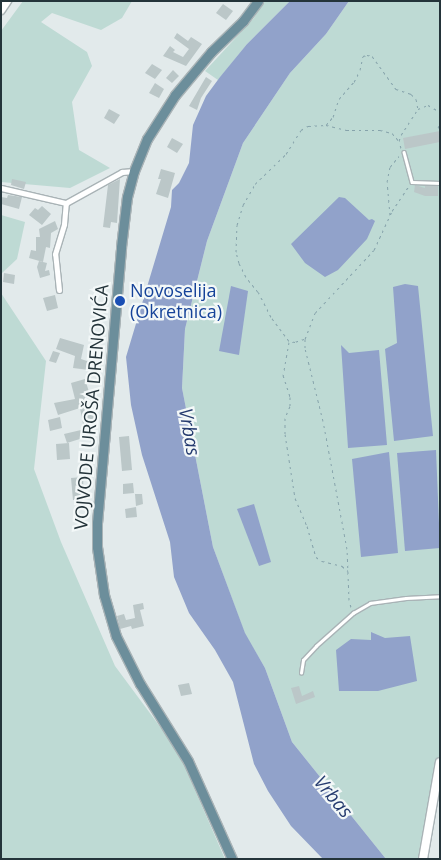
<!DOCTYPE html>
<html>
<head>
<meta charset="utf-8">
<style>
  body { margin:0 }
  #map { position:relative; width:441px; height:860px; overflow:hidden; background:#e2eaeb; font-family:"Open Sans",sans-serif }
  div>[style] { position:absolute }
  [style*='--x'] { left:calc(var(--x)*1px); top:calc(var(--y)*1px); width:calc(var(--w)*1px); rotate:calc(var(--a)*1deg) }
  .green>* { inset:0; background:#bedad4 }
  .water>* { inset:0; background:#91a2ca }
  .building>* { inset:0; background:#bbc7c8 }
  .path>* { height:1px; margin-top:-0.5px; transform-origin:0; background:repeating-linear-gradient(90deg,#86a3ab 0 2.5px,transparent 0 6.5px) }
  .roads { filter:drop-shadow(1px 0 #a9b3b6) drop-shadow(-1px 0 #a9b3b6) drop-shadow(0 1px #a9b3b6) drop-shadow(0 -1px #a9b3b6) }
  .lane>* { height:2.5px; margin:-1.25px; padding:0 1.25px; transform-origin:1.25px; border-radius:1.25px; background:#fff }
  .street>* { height:5px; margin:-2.5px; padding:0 2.5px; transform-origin:2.5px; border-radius:2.5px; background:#fff }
  .secondary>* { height:8px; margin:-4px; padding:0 4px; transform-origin:4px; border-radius:4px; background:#fff }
  .primary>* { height:9px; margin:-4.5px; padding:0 4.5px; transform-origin:4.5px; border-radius:4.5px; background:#6c8e9b }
  .dots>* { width:14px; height:14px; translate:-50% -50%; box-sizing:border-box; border:2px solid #f3f8f8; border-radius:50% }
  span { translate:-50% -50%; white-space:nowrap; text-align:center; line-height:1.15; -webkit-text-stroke:4.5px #f3f8f8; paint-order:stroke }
  .transit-label { font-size:18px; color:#164399 }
  .left { translate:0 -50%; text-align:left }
  .street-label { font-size:18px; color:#24343a }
  .water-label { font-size:19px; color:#253b6f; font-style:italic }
  .frame { position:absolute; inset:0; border:2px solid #24343a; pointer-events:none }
</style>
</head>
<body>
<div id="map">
  <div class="green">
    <i style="clip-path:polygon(23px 1px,132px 1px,122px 18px,101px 30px,52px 13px,41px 22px,87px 52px,92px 66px,72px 102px,79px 150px,110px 168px,70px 188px,1px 182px,1px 31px)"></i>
    <i style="clip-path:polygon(263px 1px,290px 1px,247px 44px,218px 80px,205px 71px,254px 18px)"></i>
    <i style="clip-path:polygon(349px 1px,440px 1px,440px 762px,423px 859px,386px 859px,292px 742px,265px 668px,245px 634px,213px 547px,182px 388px,185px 329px,207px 241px,243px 143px,290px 73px,326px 34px)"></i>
    <i style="clip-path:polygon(1px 215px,25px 222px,17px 259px,1px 274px)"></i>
    <i style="clip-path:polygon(1px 293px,46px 361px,34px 469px,61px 542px,115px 666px,178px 751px,225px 859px,1px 859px)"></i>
  </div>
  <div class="water">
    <i style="clip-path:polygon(290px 1px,349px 1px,326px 34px,290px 73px,243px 143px,207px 241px,185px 329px,182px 388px,213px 547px,245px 633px,265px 668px,292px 742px,386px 859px,323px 859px,291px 826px,268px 791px,254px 764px,233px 682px,215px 650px,189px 613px,174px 577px,170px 542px,142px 455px,131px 405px,126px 357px,171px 207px,172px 190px,179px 183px,189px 163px,193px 125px,206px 96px,220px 77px,247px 44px)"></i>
    <i style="clip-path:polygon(339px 197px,345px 198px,369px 220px,372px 219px,375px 221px,367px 239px,338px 270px,325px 277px,305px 263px,291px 244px)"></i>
    <i style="clip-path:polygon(405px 284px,418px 286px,433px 436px,394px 441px,385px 349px,397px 343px,393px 287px)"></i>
    <i style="clip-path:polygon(231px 286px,248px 291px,239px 355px,219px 351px)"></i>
    <i style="clip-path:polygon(341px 345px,349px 353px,379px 350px,387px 445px,348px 448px)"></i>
    <i style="clip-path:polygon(436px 450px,440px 548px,405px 551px,397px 453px)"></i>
    <i style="clip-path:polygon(389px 452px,398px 553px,361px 557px,352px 459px)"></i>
    <i style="clip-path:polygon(254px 504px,271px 562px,259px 566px,237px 509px)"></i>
    <i style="clip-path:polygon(371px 632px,385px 638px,410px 636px,417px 681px,378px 691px,339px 691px,336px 650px,351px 639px,371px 640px)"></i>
  </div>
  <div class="building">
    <i style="clip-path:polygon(223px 4px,233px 11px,226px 20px,216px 13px)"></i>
    <i style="clip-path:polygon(177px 33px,188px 41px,191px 37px,202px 44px,186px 66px,163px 56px,170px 46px,175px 50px,173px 52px,183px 57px,189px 49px,174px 38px)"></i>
    <i style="clip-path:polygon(152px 64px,162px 70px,155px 79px,145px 73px)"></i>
    <i style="clip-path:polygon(173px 70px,179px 76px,172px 83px,166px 78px)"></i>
    <i style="clip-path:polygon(206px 77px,212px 81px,201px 98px,197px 110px,189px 106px)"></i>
    <i style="clip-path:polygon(155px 83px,164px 89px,159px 98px,149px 93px)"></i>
    <i style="clip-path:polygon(109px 109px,120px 115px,114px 124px,104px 118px)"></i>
    <i style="clip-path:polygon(440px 131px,440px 142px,405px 149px,403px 138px)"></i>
    <i style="clip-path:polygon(172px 138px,183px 144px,177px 153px,167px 147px)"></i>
    <i style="clip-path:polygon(161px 169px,175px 173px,168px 198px,156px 194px,161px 179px,158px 179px)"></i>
    <i style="clip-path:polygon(12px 179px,26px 182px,24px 189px,11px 185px)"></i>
    <i style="clip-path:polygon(120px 179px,117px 223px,111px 222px,110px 228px,103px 227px,108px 185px)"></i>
    <i style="clip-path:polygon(415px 185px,425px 188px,425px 186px,438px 186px,438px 196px,425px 196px,414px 192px)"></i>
    <i style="clip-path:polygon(8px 195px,22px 197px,19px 209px,1px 204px,1px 197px,7px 198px)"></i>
    <i style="clip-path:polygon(42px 206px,51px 214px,42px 225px,29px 215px,35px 208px,38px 210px)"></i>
    <i style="clip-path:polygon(55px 221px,58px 229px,51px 233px,50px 248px,46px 247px,43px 262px,29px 258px,31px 250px,36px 251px,36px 237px,40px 237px,39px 229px)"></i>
    <i style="clip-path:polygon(39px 261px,47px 263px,45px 271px,49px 270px,50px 275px,40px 278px,37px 267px)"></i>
    <i style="clip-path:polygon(4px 273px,15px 275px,14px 284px,3px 282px)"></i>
    <i style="clip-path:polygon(55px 295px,58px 308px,47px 311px,43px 298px)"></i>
    <i style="clip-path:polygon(60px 338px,84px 345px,81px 359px,90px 362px,89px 370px,73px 368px,75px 356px,56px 349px)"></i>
    <i style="clip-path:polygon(53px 351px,60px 353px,56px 363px,49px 361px)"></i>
    <i style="clip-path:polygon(85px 379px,89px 392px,84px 393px,89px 411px,95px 409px,97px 421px,83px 424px,80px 408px,58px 415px,54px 403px,75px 399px,71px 383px)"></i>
    <i style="clip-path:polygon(60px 417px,62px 428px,50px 431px,48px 420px)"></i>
    <i style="clip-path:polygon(81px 430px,83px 438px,67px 443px,64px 434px)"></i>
    <i style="clip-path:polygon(129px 436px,132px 470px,122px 471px,119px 437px)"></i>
    <i style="clip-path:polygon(69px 443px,70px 459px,57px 460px,56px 444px)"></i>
    <i style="clip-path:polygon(83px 477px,84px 499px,73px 500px,71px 478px)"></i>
    <i style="clip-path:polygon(133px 483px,134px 493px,123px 494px,123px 484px)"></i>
    <i style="clip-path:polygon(135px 494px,142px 494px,143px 504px,136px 506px)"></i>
    <i style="clip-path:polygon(136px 507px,137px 517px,126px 518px,125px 509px)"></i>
    <i style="clip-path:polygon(143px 603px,144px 609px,140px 610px,144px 626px,132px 629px,131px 626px,120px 629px,117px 616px,124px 614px,126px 620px,135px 618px,133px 605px)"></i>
    <i style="clip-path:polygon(189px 683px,192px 694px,181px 696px,178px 685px)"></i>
    <i style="clip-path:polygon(299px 686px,302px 696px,313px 691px,315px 697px,296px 704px,291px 688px)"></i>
  </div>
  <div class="path">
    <i style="--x:326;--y:125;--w:11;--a:-49"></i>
    <i style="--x:333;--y:117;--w:19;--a:-72"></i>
    <i style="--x:339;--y:99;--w:23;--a:-49"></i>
    <i style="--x:354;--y:82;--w:13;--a:-63"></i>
    <i style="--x:360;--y:70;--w:14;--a:-78"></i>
    <i style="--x:363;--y:56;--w:4;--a:-14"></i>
    <i style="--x:367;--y:55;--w:5;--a:11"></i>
    <i style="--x:372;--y:56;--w:41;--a:54"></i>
    <i style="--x:396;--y:89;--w:16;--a:18"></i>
    <i style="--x:411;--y:94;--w:7;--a:45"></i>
    <i style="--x:416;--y:99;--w:10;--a:79"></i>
    <i style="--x:438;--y:128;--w:5;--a:-68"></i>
    <i style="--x:401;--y:148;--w:7;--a:-106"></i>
    <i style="--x:399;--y:141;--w:6;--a:-72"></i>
    <i style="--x:401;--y:135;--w:31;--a:-57"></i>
    <i style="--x:418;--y:109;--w:11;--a:-22"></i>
    <i style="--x:428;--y:105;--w:14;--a:30"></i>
    <i style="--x:390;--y:215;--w:33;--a:-95"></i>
    <i style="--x:387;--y:182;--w:15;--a:-79"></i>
    <i style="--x:390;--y:167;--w:14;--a:-51"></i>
    <i style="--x:304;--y:339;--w:9;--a:162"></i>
    <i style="--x:295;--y:342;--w:6;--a:-171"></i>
    <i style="--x:289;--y:341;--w:30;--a:-127"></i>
    <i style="--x:271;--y:317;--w:28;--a:-117"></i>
    <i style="--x:258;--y:292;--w:19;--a:-129"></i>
    <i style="--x:246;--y:277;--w:16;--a:-117"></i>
    <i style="--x:239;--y:263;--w:11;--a:-105"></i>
    <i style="--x:236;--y:252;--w:27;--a:-88"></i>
    <i style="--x:237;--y:225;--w:21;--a:-73"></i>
    <i style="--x:243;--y:205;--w:24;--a:-60"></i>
    <i style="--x:255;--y:184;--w:43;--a:-44.1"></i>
    <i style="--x:286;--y:154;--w:28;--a:-58"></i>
    <i style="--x:301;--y:130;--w:8;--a:-30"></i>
    <i style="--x:308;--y:126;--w:18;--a:-3"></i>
    <i style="--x:326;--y:125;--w:21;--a:14"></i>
    <i style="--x:346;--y:130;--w:34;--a:0"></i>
    <i style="--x:380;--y:130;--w:12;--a:14"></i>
    <i style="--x:392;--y:133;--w:11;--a:49"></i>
    <i style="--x:289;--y:342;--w:34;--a:100"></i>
    <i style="--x:283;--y:375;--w:23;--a:72"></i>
    <i style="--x:290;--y:397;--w:9;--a:90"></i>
    <i style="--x:290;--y:406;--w:13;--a:113"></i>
    <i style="--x:285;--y:418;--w:16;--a:90"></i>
    <i style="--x:285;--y:434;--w:65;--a:81.1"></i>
    <i style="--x:295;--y:498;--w:30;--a:67"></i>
    <i style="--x:307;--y:526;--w:32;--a:74"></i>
    <i style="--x:316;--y:557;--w:7;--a:34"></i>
    <i style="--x:322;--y:561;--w:21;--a:14"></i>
    <i style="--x:342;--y:566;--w:8;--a:40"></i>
    <i style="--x:351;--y:607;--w:7;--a:-106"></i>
    <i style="--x:349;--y:600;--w:51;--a:-92.2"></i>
    <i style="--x:347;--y:549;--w:130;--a:-100.6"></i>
    <i style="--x:323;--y:421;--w:75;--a:-103.9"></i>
    <i style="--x:305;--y:348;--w:9;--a:-90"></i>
    <i style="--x:305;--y:339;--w:28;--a:-69"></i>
    <i style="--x:315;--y:313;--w:86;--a:-46.9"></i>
    <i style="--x:374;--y:250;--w:43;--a:-65.2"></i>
    <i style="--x:392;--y:211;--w:30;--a:-56"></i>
  </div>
  <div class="roads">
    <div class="lane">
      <i style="--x:404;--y:152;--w:31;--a:75"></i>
      <i style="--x:412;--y:182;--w:28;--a:2"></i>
      <i style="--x:301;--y:673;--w:13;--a:-81"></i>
      <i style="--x:303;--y:660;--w:19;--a:-47"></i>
      <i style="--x:316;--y:646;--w:50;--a:-41.7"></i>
      <i style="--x:353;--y:613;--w:20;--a:-30"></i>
      <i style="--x:370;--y:603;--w:36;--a:-8"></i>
      <i style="--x:406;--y:598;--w:34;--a:-3"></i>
    </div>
    <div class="street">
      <i style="--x:1;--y:188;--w:67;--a:13"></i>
      <i style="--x:66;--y:203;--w:64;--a:-29"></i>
      <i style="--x:122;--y:172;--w:12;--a:-5"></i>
      <i style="--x:59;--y:290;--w:36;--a:-96"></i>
      <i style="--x:55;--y:254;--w:31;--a:-73"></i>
      <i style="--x:64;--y:224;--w:21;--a:-85"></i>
    </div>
    <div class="secondary">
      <i style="--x:1;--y:10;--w:11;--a:-56"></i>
      <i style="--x:423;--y:859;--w:98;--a:-80.1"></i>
    </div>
    <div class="primary">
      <i style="--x:232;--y:859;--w:107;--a:-114.2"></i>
      <i style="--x:188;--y:761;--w:91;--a:-121.9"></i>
      <i style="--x:140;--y:684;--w:54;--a:-116.6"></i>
      <i style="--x:116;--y:636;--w:43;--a:-106.3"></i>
      <i style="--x:104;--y:595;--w:49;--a:-98.3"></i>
      <i style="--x:97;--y:547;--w:24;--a:-90"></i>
      <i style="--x:97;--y:523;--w:277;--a:-85"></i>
      <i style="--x:121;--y:247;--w:50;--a:-83.2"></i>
      <i style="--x:127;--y:197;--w:27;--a:-75"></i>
      <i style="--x:134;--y:171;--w:35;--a:-68"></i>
      <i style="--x:147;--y:139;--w:52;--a:-57.5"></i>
      <i style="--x:175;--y:95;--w:56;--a:-50.1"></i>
      <i style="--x:211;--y:52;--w:45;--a:-44.1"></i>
      <i style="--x:243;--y:21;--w:25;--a:-53"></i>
    </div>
  </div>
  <div class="dots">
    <i style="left:120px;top:301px;background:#1a4fb4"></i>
  </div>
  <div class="transit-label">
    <span class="left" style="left:130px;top:301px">Novoselija<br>(Okretnica)</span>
  </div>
  <div class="street-label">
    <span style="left:91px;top:407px;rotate:-85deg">VOJVODE UROŠA DRENOVIĆA</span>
  </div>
  <div class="water-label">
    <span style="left:189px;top:432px;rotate:80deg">Vrbas</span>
    <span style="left:333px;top:797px;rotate:50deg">Vrbas</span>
  </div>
  <div class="frame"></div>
</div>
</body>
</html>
